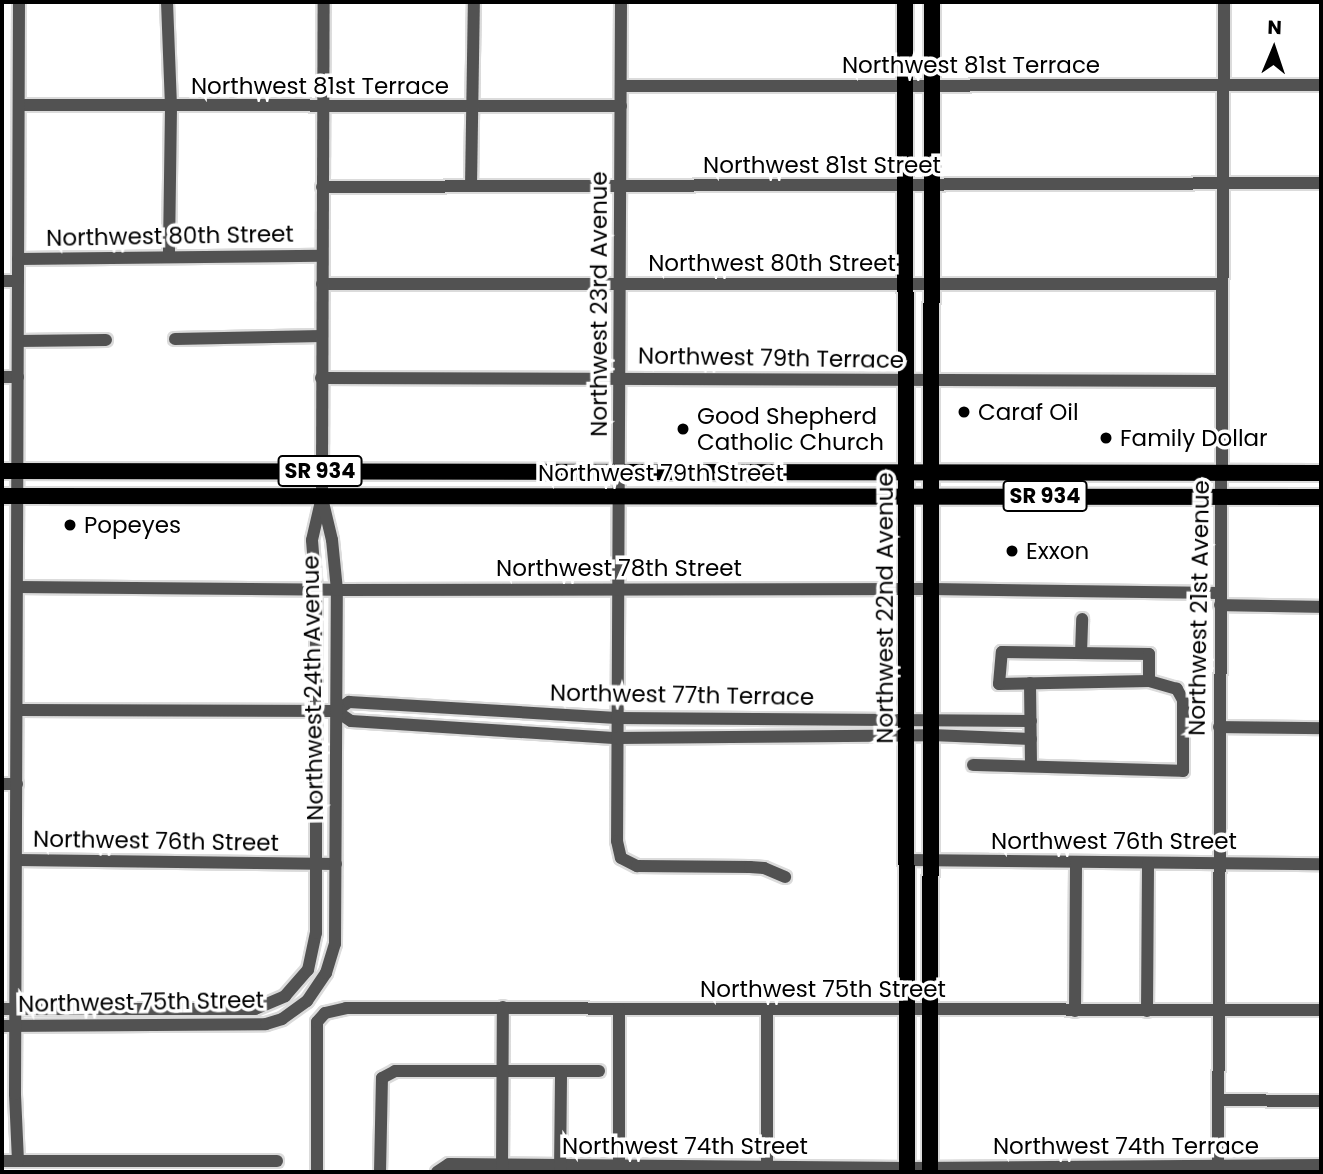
<!DOCTYPE html>
<html>
<head>
<meta charset="utf-8">
<style>
  body { margin:0 }
  #map { position:relative; width:1323px; height:1174px; overflow:hidden; background:#fff; font-family:Poppins,sans-serif }
  div>[style] { position:absolute }
  [style*='--x'] { left:calc(var(--x)*1px); top:calc(var(--y)*1px); width:calc(var(--w)*1px); rotate:calc(var(--a)*1deg) }
  .roads { filter:drop-shadow(2px 0 #dbdbdb) drop-shadow(-2px 0 #dbdbdb) drop-shadow(0 2px #dbdbdb) drop-shadow(0 -2px #dbdbdb) }
  .minor>* { height:12px; margin:-6px; padding:0 6px; transform-origin:6px; border-radius:6px; background:#525252 }
  .major>* { height:16px; margin:-8px; padding:0 8px; transform-origin:8px; border-radius:8px; background:#000 }
  .dots>* { width:19px; height:19px; translate:-50% -50%; box-sizing:border-box; border:4px solid #fff; border-radius:50% }
  span { translate:-50% -50%; white-space:nowrap; text-align:center; line-height:1.15; -webkit-text-stroke:7px #fff; paint-order:stroke }
  .shield-label span { padding:2px 5px; background:#fff; border:2px solid; border-radius:5px; -webkit-text-stroke-width:0 }
  .shield-label { font-size:21px; color:#000; font-weight:700 }
  .street-label { font-size:23px; color:#000 }
  .poi-label { font-size:23px; color:#000 }
  .left { translate:0 -50%; text-align:left }
  .frame { position:absolute; inset:0; border:4px solid #000; pointer-events:none }
  .north { position:absolute; left:1239px; top:14px; width:70px; height:70px; -webkit-text-stroke:5px #fff; paint-order:stroke; rotate:2deg; font-size:19px; font-weight:700; line-height:28px; text-align:center; color:#000 }
  .north::after { content:''; display:block; margin:auto; width:24px; height:32px; background:#000; clip-path:polygon(50% 0,100% 100%,50% 72%,0 100%) }
</style>
</head>
<body>
<div id="map">
  <div class="roads">
    <div class="minor">
      <i style="--x:167;--y:2;--w:105;--a:87.8"></i>
      <i style="--x:171;--y:107;--w:149;--a:90.8"></i>
      <i style="--x:621;--y:2;--w:839;--a:90.27"></i>
      <i style="--x:617;--y:841;--w:17;--a:77"></i>
      <i style="--x:621;--y:858;--w:18;--a:27"></i>
      <i style="--x:637;--y:866;--w:113;--a:0.5"></i>
      <i style="--x:750;--y:867;--w:14;--a:4"></i>
      <i style="--x:764;--y:868;--w:23;--a:23"></i>
      <i style="--x:621;--y:86;--w:700;--a:-0.08"></i>
      <i style="--x:20;--y:105;--w:601;--a:0.1"></i>
      <i style="--x:471;--y:186;--w:184;--a:-89.1"></i>
      <i style="--x:322;--y:187;--w:999;--a:-0.23"></i>
      <i style="--x:18;--y:259;--w:304;--a:-0.6"></i>
      <i style="--x:2;--y:281;--w:16;--a:0"></i>
      <i style="--x:322;--y:284;--w:900;--a:0"></i>
      <i style="--x:175;--y:339;--w:147;--a:-1.2"></i>
      <i style="--x:18;--y:341;--w:88;--a:-0.7"></i>
      <i style="--x:2;--y:377;--w:16;--a:0"></i>
      <i style="--x:321;--y:378;--w:900;--a:0.19"></i>
      <i style="--x:17;--y:587;--w:320;--a:0.5"></i>
      <i style="--x:337;--y:590;--w:594;--a:-0.1"></i>
      <i style="--x:931;--y:589;--w:289;--a:0.8"></i>
      <i style="--x:1220;--y:605;--w:101;--a:1.1"></i>
      <i style="--x:1081;--y:653;--w:34;--a:-88"></i>
      <i style="--x:1030;--y:683;--w:83;--a:89.3"></i>
      <i style="--x:18;--y:710;--w:318;--a:0.2"></i>
      <i style="--x:336;--y:711;--w:18;--a:34"></i>
      <i style="--x:351;--y:721;--w:267;--a:3.7"></i>
      <i style="--x:617;--y:738;--w:314;--a:-0.5"></i>
      <i style="--x:931;--y:735;--w:100;--a:2.3"></i>
      <i style="--x:336;--y:711;--w:16;--a:-35"></i>
      <i style="--x:349;--y:702;--w:268;--a:3.4"></i>
      <i style="--x:617;--y:718;--w:414;--a:0.4"></i>
      <i style="--x:1219;--y:727;--w:102;--a:0.6"></i>
      <i style="--x:973;--y:765;--w:210;--a:1.6"></i>
      <i style="--x:1183;--y:771;--w:71;--a:-90"></i>
      <i style="--x:1183;--y:700;--w:13;--a:-119"></i>
      <i style="--x:1177;--y:689;--w:29;--a:-164"></i>
      <i style="--x:1149;--y:681;--w:150;--a:178.9"></i>
      <i style="--x:999;--y:684;--w:32;--a:-85"></i>
      <i style="--x:1002;--y:652;--w:147;--a:0.8"></i>
      <i style="--x:1149;--y:654;--w:27;--a:90"></i>
      <i style="--x:2;--y:784;--w:15;--a:0"></i>
      <i style="--x:17;--y:860;--w:319;--a:0.7"></i>
      <i style="--x:907;--y:860;--w:414;--a:0.6"></i>
      <i style="--x:2;--y:1009;--w:253;--a:0"></i>
      <i style="--x:255;--y:1009;--w:33;--a:-23"></i>
      <i style="--x:285;--y:996;--w:35;--a:-49"></i>
      <i style="--x:308;--y:970;--w:38;--a:-78"></i>
      <i style="--x:316;--y:933;--w:343;--a:-90"></i>
      <i style="--x:316;--y:590;--w:50;--a:-94.6"></i>
      <i style="--x:312;--y:540;--w:39;--a:-77"></i>
      <i style="--x:1075;--y:1011;--w:149;--a:-89.6"></i>
      <i style="--x:1147;--y:1011;--w:148;--a:-89.6"></i>
      <i style="--x:2;--y:1026;--w:264;--a:-0.4"></i>
      <i style="--x:266;--y:1024;--w:17;--a:-17"></i>
      <i style="--x:282;--y:1019;--w:31;--a:-36"></i>
      <i style="--x:307;--y:1001;--w:34;--a:-56"></i>
      <i style="--x:326;--y:973;--w:30;--a:-73"></i>
      <i style="--x:335;--y:944;--w:354;--a:-89.7"></i>
      <i style="--x:337;--y:590;--w:50;--a:-95.7"></i>
      <i style="--x:332;--y:540;--w:43;--a:-103.4"></i>
      <i style="--x:322;--y:498;--w:27;--a:-90"></i>
      <i style="--x:322;--y:471;--w:469;--a:-89.8"></i>
      <i style="--x:1218;--y:1100;--w:103;--a:0.6"></i>
      <i style="--x:2;--y:1161;--w:275;--a:0"></i>
      <i style="--x:18;--y:1161;--w:67;--a:-92.6"></i>
      <i style="--x:15;--y:1094;--w:1092;--a:-89.79"></i>
      <i style="--x:317;--y:1172;--w:150;--a:-90"></i>
      <i style="--x:317;--y:1022;--w:12;--a:-48"></i>
      <i style="--x:325;--y:1013;--w:22;--a:-13"></i>
      <i style="--x:346;--y:1008;--w:975;--a:0.12"></i>
      <i style="--x:380;--y:1172;--w:94;--a:-88.8"></i>
      <i style="--x:382;--y:1078;--w:15;--a:-28"></i>
      <i style="--x:395;--y:1071;--w:204;--a:0"></i>
      <i style="--x:437;--y:1172;--w:14;--a:-34"></i>
      <i style="--x:449;--y:1164;--w:458;--a:0.5"></i>
      <i style="--x:907;--y:1168;--w:414;--a:-0.4"></i>
      <i style="--x:502;--y:1172;--w:165;--a:-89.7"></i>
      <i style="--x:560;--y:1172;--w:101;--a:-89.4"></i>
      <i style="--x:619;--y:1172;--w:163;--a:-90"></i>
      <i style="--x:767;--y:1172;--w:161;--a:-90"></i>
      <i style="--x:1218;--y:1172;--w:1170;--a:-89.71"></i>
    </div>
    <div class="major">
      <i style="--x:905;--y:2;--w:1170;--a:89.9"></i>
      <i style="--x:2;--y:471;--w:1319;--a:0.09"></i>
      <i style="--x:2;--y:496;--w:1319;--a:0.04"></i>
      <i style="--x:930;--y:1172;--w:1170;--a:-89.9"></i>
    </div>
  </div>
  <div class="dots">
    <i style="left:964px;top:412px;background:#000"></i>
    <i style="left:683px;top:429px;background:#000"></i>
    <i style="left:1106px;top:438px;background:#000"></i>
    <i style="left:70px;top:525px;background:#000"></i>
    <i style="left:1012px;top:551px;background:#000"></i>
  </div>
  <div class="shield-label">
    <span style="left:320px;top:471px">SR 934</span>
    <span style="left:1045px;top:496px">SR 934</span>
  </div>
  <div class="street-label">
    <span style="left:971px;top:65px">Northwest 81st Terrace</span>
    <span style="left:320px;top:86px">Northwest 81st Terrace</span>
    <span style="left:822px;top:165px">Northwest 81st Street</span>
    <span style="left:170px;top:236px;rotate:-1deg">Northwest 80th Street</span>
    <span style="left:772px;top:263px">Northwest 80th Street</span>
    <span style="left:599px;top:304px;rotate:-90deg">Northwest 23rd Avenue</span>
    <span style="left:771px;top:358px;rotate:1deg">Northwest 79th Terrace</span>
    <span style="left:661px;top:473px">Northwest 79th Street</span>
    <span style="left:619px;top:568px">Northwest 78th Street</span>
    <span style="left:885px;top:608px;rotate:-90deg">Northwest 22nd Avenue</span>
    <span style="left:1199px;top:608px;rotate:-89deg">Northwest 21st Avenue</span>
    <span style="left:313px;top:688px;rotate:-91deg">Northwest 24th Avenue</span>
    <span style="left:682px;top:695px;rotate:1deg">Northwest 77th Terrace</span>
    <span style="left:156px;top:841px;rotate:1deg">Northwest 76th Street</span>
    <span style="left:1114px;top:841px">Northwest 76th Street</span>
    <span style="left:823px;top:989px">Northwest 75th Street</span>
    <span style="left:141px;top:1002px;rotate:-1deg">Northwest 75th Street</span>
    <span style="left:685px;top:1146px">Northwest 74th Street</span>
    <span style="left:1126px;top:1146px">Northwest 74th Terrace</span>
  </div>
  <div class="poi-label">
    <span class="left" style="left:978px;top:412px">Caraf Oil</span>
    <span class="left" style="left:697px;top:429px">Good Shepherd<br>Catholic Church</span>
    <span class="left" style="left:1120px;top:438px">Family Dollar</span>
    <span class="left" style="left:84px;top:525px">Popeyes</span>
    <span class="left" style="left:1026px;top:551px">Exxon</span>
  </div>
  <div class="frame"></div>
  <div class="north">N</div>
</div>
</body>
</html>
